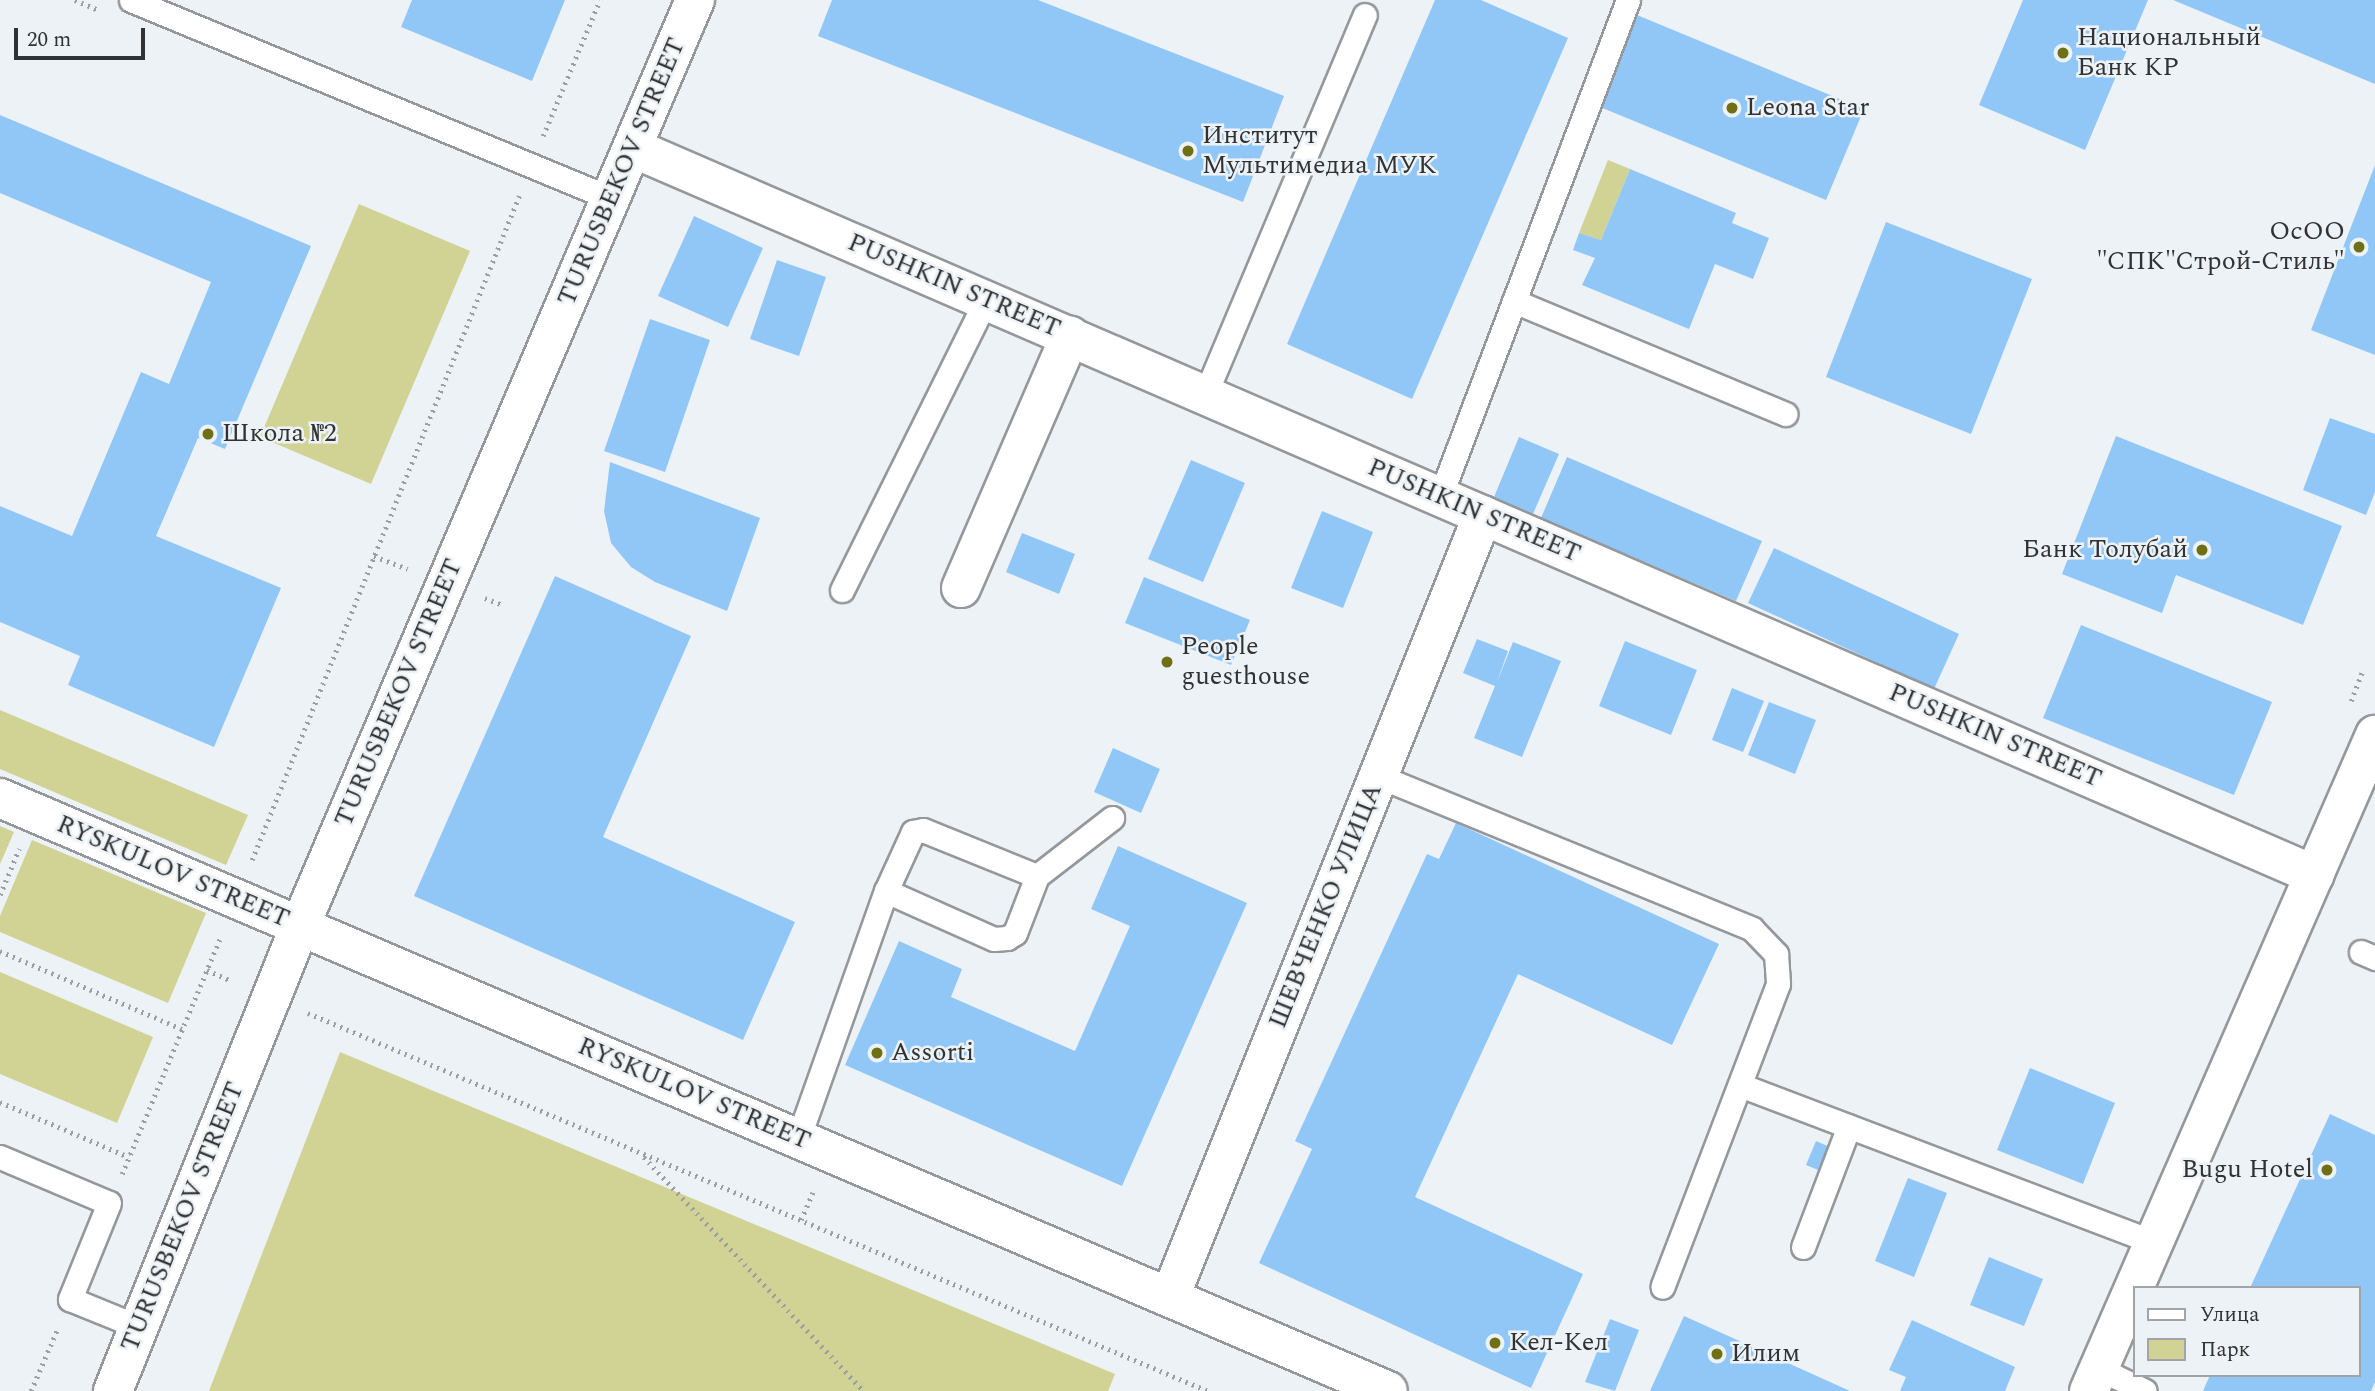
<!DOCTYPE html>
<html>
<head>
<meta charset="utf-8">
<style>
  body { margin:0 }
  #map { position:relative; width:2375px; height:1391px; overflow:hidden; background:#edf2f6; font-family:Spectral,serif }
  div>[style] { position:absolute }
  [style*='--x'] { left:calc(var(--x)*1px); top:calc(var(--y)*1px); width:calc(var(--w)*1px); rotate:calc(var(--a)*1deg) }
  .green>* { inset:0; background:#d0d394 }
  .building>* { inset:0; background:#91c7f7 }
  .path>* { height:4.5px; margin-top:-2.25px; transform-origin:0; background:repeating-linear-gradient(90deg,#9b9fa2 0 2px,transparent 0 7px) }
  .roads { filter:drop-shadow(2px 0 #94989c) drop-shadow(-2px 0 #94989c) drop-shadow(0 2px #94989c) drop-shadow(0 -2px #94989c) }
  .service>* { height:23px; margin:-11.5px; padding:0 11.5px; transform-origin:11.5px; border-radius:11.5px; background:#fff }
  .minor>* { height:38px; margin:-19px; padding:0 19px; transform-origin:19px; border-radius:19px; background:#fff }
  .tertiary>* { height:38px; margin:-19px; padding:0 19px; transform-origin:19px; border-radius:19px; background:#fff }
  .dots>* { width:19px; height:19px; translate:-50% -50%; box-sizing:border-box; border:4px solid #edf2f6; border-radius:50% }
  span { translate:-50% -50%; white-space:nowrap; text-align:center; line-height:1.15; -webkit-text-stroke:5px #edf2f6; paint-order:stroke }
  .poi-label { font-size:26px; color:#303233 }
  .left { translate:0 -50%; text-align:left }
  .right { translate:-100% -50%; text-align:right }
  .street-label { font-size:26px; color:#303233 }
  .legend { position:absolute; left:2133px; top:1286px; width:228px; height:91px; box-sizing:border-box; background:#edf2f6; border:2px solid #a1a5a8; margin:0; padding:9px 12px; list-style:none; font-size:21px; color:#303233 }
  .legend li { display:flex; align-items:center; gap:14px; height:35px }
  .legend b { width:35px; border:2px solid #a1a5a8 }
  .scale { position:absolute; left:14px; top:28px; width:131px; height:32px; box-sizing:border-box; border:4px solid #303233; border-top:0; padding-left:9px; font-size:21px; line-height:24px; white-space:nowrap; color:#303233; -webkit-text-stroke:5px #edf2f6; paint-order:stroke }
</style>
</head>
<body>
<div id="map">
  <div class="green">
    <i style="clip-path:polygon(1608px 160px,1630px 169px,1601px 240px,1579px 233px)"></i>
    <i style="clip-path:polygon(359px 204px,470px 251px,371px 484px,260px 437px)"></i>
    <i style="clip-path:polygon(0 710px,248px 815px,226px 865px,0 769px)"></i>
    <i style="clip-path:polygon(0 826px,14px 832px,0 864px)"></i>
    <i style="clip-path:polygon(32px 840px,206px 913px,168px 1003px,0 932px,0 916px)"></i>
    <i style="clip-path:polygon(0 972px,153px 1037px,117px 1123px,0 1074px)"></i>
    <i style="clip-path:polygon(340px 1052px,1115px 1374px,1108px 1391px,209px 1391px)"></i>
  </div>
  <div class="building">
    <i style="clip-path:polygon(412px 0,565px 0,532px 81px,401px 27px)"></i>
    <i style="clip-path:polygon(832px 0,1038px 0,1284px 96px,1243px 202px,818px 36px)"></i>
    <i style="clip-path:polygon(1435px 0,1481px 0,1568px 38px,1412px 399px,1287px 344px)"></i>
    <i style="clip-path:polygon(2023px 0,2148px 0,2085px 150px,1979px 105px)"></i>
    <i style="clip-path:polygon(2173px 0,2375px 0,2375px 84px)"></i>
    <i style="clip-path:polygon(1637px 15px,1864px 109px,1826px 200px,1600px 107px)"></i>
    <i style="clip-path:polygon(0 115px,311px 246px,225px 449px,198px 438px,156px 536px,281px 588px,214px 747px,68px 685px,80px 656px,0 622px,0 506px,72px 536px,141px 372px,169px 384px,211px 282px,0 193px)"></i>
    <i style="clip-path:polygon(2375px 165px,2375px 355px,2311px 330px)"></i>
    <i style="clip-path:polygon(1630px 169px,1736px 213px,1732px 223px,1769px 238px,1753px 279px,1715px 264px,1689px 329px,1582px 285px,1595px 258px,1573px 250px,1579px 233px,1601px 240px)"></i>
    <i style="clip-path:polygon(694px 216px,763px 248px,728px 327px,658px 296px)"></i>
    <i style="clip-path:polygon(1886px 222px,2032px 279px,1971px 434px,1826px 377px)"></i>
    <i style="clip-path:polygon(777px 260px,826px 277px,799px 356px,750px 339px)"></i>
    <i style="clip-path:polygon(650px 319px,710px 340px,665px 472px,604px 451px)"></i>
    <i style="clip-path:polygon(2330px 418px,2375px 434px,2375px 492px,2366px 515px,2303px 490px)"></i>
    <i style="clip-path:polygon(2116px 436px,2342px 526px,2303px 625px,2176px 575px,2162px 613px,2062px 574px)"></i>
    <i style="clip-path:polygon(1519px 437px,1559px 454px,1533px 514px,1494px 497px)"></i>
    <i style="clip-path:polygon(1567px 457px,1762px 541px,1736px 601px,1541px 518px)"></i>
    <i style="clip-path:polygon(1191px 460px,1245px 483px,1203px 582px,1148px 559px)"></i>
    <i style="clip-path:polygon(610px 462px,760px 518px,727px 611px,655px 582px,631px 567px,611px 543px,604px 511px)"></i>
    <i style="clip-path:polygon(1322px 511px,1373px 532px,1343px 608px,1291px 588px)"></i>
    <i style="clip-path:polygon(1022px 533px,1075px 554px,1059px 594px,1006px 572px)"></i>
    <i style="clip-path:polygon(1774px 548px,1959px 634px,1934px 689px,1748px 603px)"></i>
    <i style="clip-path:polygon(555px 576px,691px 636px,603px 837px,795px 922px,743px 1040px,414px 896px)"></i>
    <i style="clip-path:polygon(1144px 577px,1250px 620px,1231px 665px,1125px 623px)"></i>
    <i style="clip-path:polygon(2081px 625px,2272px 702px,2234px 795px,2043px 718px)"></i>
    <i style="clip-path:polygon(1477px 639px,1508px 651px,1497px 682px,1513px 642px,1561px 661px,1522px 757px,1474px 738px,1495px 686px,1463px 673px)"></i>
    <i style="clip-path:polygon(1625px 641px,1697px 670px,1671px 735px,1599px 706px)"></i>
    <i style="clip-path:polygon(1732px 688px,1764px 701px,1743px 752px,1712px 740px)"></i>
    <i style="clip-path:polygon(1769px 702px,1816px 720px,1795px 774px,1748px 755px)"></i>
    <i style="clip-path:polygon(1113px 748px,1160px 769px,1141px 813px,1094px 792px)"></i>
    <i style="clip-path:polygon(1456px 823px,1719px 944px,1672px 1045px,1518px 974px,1415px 1197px,1583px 1274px,1531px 1388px,1259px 1263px,1312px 1149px,1295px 1141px,1427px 854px,1439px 859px)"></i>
    <i style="clip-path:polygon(1118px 846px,1247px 903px,1122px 1186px,845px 1065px,899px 941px,962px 969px,951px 997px,1075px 1051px,1130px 926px,1091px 909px)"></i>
    <i style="clip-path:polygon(2030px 1068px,2115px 1103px,2083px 1184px,1997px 1150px)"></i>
    <i style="clip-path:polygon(2330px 1114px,2375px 1135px,2375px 1382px,2371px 1391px,2203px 1391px,2210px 1375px,2359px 1375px,2359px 1288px,2250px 1288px)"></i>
    <i style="clip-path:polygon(1816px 1141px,1832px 1148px,1823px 1172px,1806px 1165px)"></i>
    <i style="clip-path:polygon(1908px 1178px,1947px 1193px,1914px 1277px,1875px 1261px)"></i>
    <i style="clip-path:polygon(1989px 1257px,2043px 1279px,2024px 1326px,1970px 1305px)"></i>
    <i style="clip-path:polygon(1684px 1316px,1850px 1391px,1650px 1391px)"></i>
    <i style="clip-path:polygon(1610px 1319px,1639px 1330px,1615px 1391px,1585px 1382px)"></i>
    <i style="clip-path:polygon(1912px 1320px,2015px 1367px,2005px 1391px,1900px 1391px,1906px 1377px,1889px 1370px)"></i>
  </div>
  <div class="path">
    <i style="--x:75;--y:0;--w:26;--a:23"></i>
    <i style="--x:543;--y:136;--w:147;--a:-67.3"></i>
    <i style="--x:374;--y:556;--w:36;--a:21"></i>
    <i style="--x:485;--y:598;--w:19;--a:21"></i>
    <i style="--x:2351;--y:701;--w:31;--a:-69"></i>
    <i style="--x:252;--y:860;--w:716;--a:-68.09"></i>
    <i style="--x:0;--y:895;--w:50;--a:-67.6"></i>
    <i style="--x:0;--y:951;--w:198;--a:23.2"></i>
    <i style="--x:207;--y:970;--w:27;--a:24"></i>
    <i style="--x:308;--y:1013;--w:976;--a:22.78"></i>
    <i style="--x:0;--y:1102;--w:140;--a:23.1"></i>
    <i style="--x:644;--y:1157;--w:321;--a:46.8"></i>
    <i style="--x:122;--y:1174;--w:258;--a:-67.4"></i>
    <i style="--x:801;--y:1220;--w:30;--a:-67"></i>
    <i style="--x:31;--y:1391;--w:66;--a:-66.9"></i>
  </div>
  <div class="roads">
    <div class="service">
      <i style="--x:131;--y:0;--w:518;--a:22.46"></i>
      <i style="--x:1514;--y:301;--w:294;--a:22.6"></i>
      <i style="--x:1205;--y:395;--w:412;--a:-67.2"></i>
      <i style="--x:1440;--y:497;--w:531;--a:-69.28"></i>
      <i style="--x:842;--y:590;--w:324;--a:-63.6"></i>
      <i style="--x:1378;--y:776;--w:404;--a:22.2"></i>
      <i style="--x:1752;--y:929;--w:35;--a:46"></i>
      <i style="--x:1776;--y:954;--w:30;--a:86"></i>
      <i style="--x:1778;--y:984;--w:324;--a:110.9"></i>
      <i style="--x:886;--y:891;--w:118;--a:24"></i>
      <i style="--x:994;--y:939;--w:13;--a:-4"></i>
      <i style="--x:1007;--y:938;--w:9;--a:-32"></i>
      <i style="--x:1015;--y:933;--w:61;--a:-68.9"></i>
      <i style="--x:2361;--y:952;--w:15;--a:23"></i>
      <i style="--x:1740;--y:1085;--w:440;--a:20.8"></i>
      <i style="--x:798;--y:1139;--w:263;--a:-70.5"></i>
      <i style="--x:886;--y:891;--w:65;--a:-65.4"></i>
      <i style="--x:913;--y:832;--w:10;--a:-11"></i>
      <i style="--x:923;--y:830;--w:123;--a:22"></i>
      <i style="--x:1037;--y:876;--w:95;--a:-37.7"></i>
      <i style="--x:0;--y:1157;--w:118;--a:22.9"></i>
      <i style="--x:109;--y:1203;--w:104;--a:112.1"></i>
      <i style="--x:70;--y:1299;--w:74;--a:22.1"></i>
      <i style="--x:1803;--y:1247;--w:129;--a:-69.2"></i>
      <i style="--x:2098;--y:1368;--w:52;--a:26.1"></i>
    </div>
    <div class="minor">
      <i style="--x:633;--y:148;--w:1832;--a:23.38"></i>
      <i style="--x:961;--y:588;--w:275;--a:-66.6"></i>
      <i style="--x:1170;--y:1297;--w:842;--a:-68.19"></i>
      <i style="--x:113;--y:1391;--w:501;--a:-68.09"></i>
      <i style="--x:300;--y:926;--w:1007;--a:-66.9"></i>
      <i style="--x:2089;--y:1391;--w:716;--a:-66.44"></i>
    </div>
    <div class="tertiary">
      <i style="--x:0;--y:798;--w:1509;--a:23.13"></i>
    </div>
  </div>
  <div class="dots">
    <i style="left:2063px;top:53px;background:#6e7013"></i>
    <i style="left:1732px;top:108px;background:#6e7013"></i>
    <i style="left:1188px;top:151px;background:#6e7013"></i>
    <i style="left:2359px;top:247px;background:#6e7013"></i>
    <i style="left:208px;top:434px;background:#6e7013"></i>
    <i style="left:2202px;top:550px;background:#6e7013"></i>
    <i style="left:1167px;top:662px;background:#6e7013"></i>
    <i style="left:877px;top:1053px;background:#6e7013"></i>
    <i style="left:2327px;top:1170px;background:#6e7013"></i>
    <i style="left:1495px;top:1343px;background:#6e7013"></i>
    <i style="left:1717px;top:1354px;background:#6e7013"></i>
  </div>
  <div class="poi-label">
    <span class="left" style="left:2077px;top:53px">Национальный<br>Банк КР</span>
    <span class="left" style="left:1746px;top:108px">Leona Star</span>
    <span class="left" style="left:1202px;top:151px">Институт<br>Мультимедиа МУК</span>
    <span class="right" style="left:2345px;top:247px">ОсОО<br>"СПК"Строй-Стиль"</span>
    <span class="left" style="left:222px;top:434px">Школа №2</span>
    <span class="right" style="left:2188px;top:550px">Банк Толубай</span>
    <span class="left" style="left:1181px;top:662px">People<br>guesthouse</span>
    <span class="left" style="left:891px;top:1053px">Assorti</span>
    <span class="right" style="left:2313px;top:1170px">Bugu Hotel</span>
    <span class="left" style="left:1509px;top:1343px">Кел-Кел</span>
    <span class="left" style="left:1731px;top:1354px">Илим</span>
  </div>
  <div class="street-label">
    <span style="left:622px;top:172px;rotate:-67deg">TURUSBEKOV STREET</span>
    <span style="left:954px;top:286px;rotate:23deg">PUSHKIN STREET</span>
    <span style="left:1474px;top:511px;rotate:23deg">PUSHKIN STREET</span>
    <span style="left:399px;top:693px;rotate:-67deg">TURUSBEKOV STREET</span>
    <span style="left:1995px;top:736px;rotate:23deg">PUSHKIN STREET</span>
    <span style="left:173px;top:872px;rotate:23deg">RYSKULOV STREET</span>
    <span style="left:1326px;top:906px;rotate:-68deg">ШЕВЧЕНКО УЛИЦА</span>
    <span style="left:694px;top:1094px;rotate:23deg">RYSKULOV STREET</span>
    <span style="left:183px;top:1217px;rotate:-68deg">TURUSBEKOV STREET</span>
  </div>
  <ul class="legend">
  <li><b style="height:9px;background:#fff"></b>Улица</li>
  <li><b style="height:19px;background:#d0d394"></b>Парк</li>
  </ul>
  <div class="scale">20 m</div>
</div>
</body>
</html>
